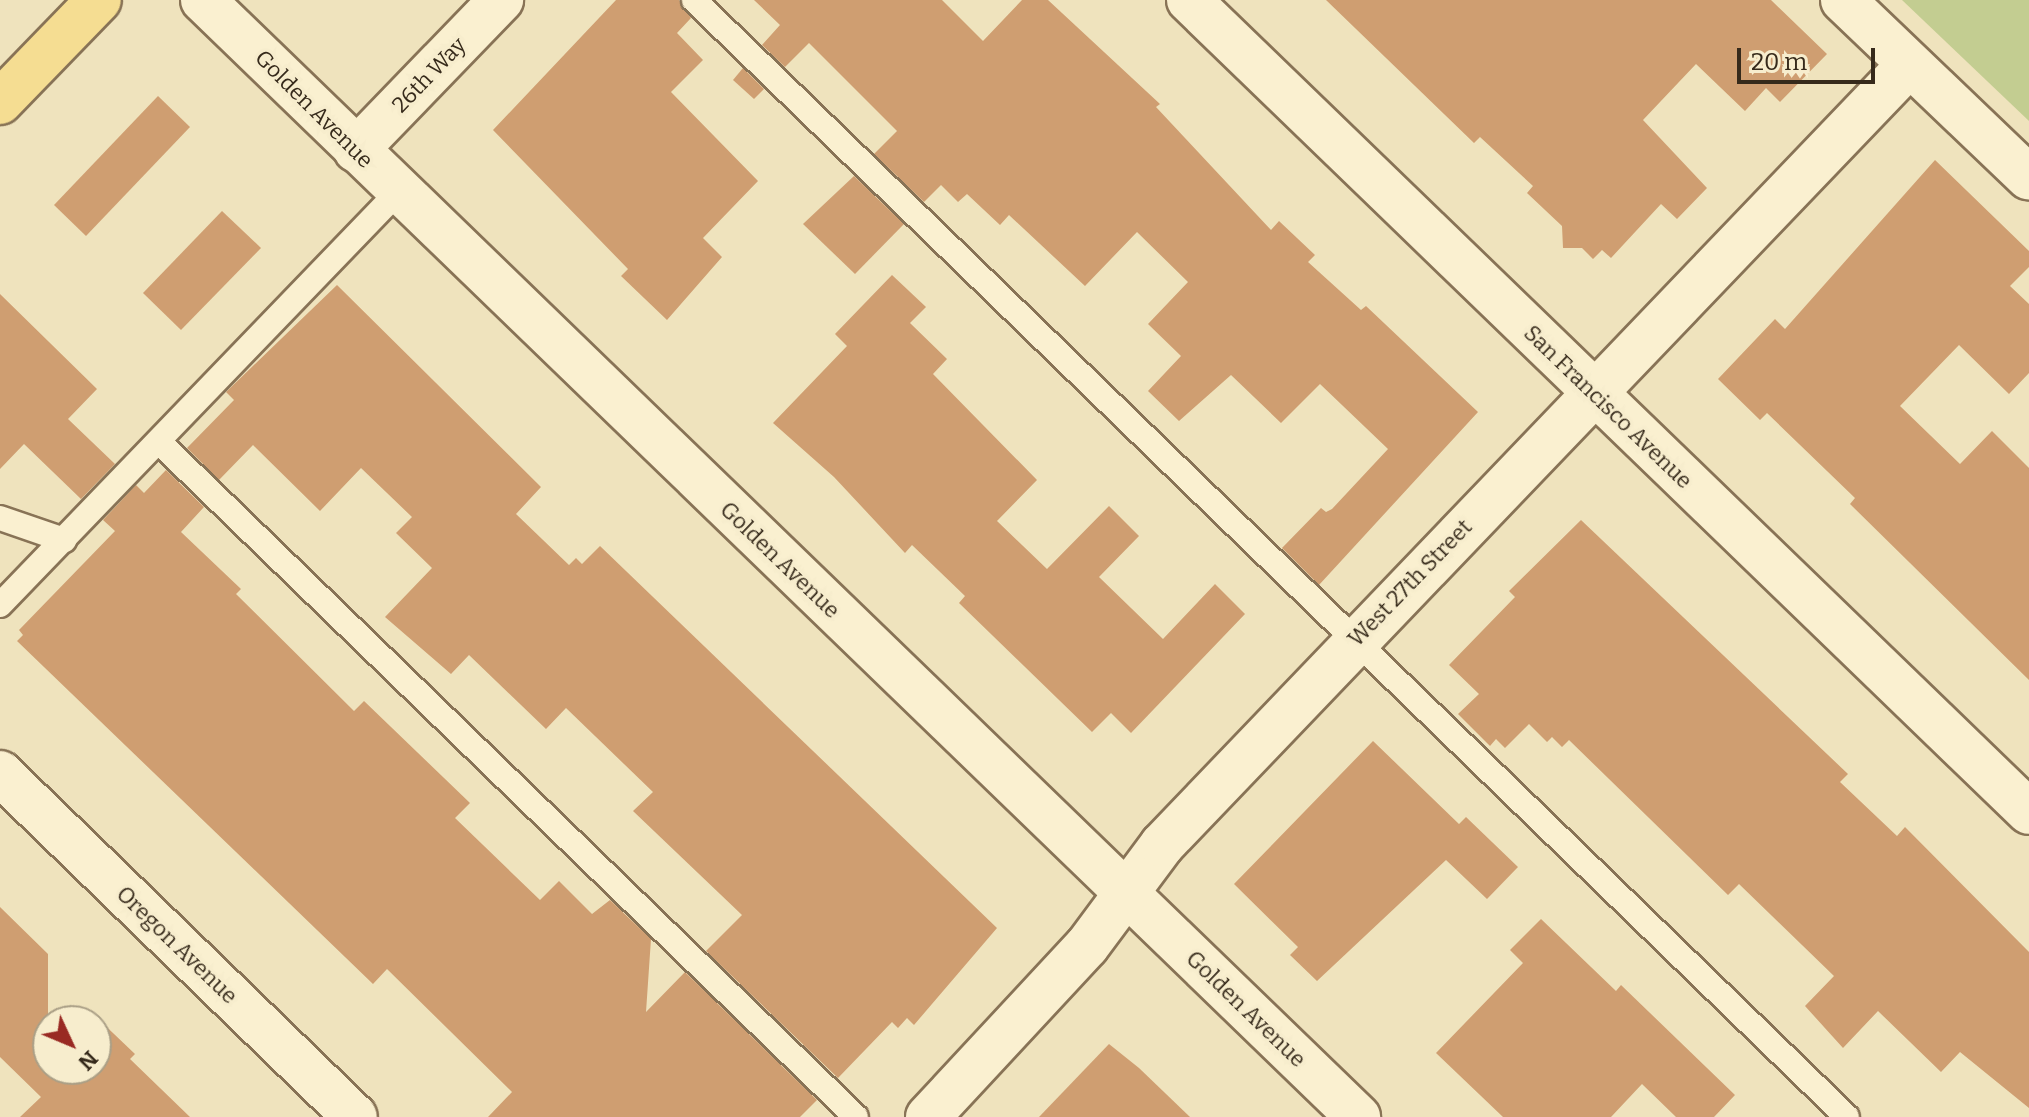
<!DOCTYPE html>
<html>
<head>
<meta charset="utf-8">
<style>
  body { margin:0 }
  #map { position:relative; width:2029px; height:1117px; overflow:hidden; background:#efe3bd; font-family:Bitter,serif }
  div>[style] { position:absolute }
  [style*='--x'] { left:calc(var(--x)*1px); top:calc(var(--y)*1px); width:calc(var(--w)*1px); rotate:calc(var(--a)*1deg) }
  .green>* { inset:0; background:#c3cd91 }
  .building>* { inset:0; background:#cf9e71 }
  .roads { filter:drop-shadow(2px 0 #887356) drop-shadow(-2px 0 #887356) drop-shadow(0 2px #887356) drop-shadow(0 -2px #887356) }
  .lane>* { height:24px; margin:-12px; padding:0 12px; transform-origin:12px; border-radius:12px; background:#faf0d0 }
  .street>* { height:44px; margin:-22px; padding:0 22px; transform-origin:22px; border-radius:22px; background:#faf0d0 }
  .primary>* { height:44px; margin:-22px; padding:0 22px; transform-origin:22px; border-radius:22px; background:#f5dd92 }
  span { translate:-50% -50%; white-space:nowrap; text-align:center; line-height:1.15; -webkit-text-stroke:7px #f7edcd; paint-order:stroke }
  .street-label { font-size:22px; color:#362a1b }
  .north { position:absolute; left:32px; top:1005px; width:80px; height:80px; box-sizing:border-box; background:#f7edcd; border:2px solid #aa9f86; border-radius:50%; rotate:134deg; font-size:22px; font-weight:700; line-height:32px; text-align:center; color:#362a1b }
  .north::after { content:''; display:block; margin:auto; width:28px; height:36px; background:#992a23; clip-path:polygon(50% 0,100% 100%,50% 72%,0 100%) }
  .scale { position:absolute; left:1737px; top:48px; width:138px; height:36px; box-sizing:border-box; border:4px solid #362a1b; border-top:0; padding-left:10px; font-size:24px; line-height:28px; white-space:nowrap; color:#362a1b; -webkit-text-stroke:6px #f7edcd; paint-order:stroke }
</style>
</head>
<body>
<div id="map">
  <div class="green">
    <i style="clip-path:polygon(1902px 0,2029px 0,2029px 121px)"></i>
  </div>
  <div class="building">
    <i style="clip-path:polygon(616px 0,679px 0,691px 18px,677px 33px,703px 60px,671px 92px,758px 181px,703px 238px,722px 257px,667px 320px,621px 276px,628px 269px,493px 130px)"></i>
    <i style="clip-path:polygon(754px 0,942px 0,983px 41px,1022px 0,1048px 0,1160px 104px,1156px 107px,1271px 230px,1279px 221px,1315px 255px,1308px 262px,1361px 310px,1366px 306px,1478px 412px,1319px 585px,1282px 548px,1321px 508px,1326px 512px,1332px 509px,1388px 449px,1320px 384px,1281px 423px,1231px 375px,1179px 421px,1148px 391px,1181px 356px,1148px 324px,1188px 282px,1137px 232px,1085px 286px,1009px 215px,1000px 225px,967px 194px,958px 202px,941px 185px,924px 202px,874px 154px,897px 131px,809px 43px,785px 67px,762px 45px,780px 25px)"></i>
    <i style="clip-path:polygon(1326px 0,1771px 0,1827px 54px,1780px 102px,1766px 88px,1745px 111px,1696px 64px,1643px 120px,1707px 188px,1677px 219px,1661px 204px,1611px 258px,1602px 250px,1593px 259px,1582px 248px,1563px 248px,1562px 226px,1527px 193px,1533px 186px,1480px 137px,1474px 143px)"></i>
    <i style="clip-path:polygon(743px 68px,764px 89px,754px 99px,733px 80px)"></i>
    <i style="clip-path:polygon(158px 96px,190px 127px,86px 236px,54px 205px)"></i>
    <i style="clip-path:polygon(1935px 160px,2029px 251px,2029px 267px,2010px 286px,2029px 304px,2029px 373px,2009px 394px,1959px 345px,1900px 406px,1960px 464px,1992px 431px,2029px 468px,2029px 680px,1850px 504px,1855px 498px,1767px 413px,1760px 420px,1718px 379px,1775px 319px,1785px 329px)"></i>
    <i style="clip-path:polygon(854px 176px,904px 224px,855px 274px,803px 224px)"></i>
    <i style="clip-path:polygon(222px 211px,261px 248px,181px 330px,143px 293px)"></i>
    <i style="clip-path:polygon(892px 275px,926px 307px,910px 323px,947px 359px,933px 374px,1037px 480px,997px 521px,1047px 569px,1109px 506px,1139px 536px,1099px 577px,1163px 639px,1215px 584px,1245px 614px,1131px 733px,1111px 713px,1092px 732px,959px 603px,965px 596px,912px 545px,905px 553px,834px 477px,773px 423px,847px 346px,835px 334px)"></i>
    <i style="clip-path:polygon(337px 285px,541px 487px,516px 514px,569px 565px,576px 558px,582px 564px,600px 546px,997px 928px,914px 1025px,907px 1018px,898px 1028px,892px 1022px,838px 1078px,706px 951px,742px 915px,633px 811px,653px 792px,566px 708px,546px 729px,469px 655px,451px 674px,385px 617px,432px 568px,396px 533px,412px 517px,361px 468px,320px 511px,253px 445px,219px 480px,187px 448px,234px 400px,226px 392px)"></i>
    <i style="clip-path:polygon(0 294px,97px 389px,68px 419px,115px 464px,81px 499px,24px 444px,0 469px)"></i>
    <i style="clip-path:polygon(166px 470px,204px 507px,181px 532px,241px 589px,236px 594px,354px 711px,364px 701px,470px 803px,455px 818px,540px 900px,559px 881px,592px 914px,610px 900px,651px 939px,646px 1012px,685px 972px,817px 1100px,800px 1117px,488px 1117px,512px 1092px,387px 969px,373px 984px,17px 641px,23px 635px,19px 630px,115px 531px,103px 520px,136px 485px,144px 493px)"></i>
    <i style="clip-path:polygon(1581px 520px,1848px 774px,1840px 782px,1897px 836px,1905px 827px,2029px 952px,2029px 1108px,1960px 1052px,1941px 1072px,1878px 1011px,1843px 1048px,1805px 1006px,1834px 976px,1739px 884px,1728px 895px,1569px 740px,1562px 747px,1552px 737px,1547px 742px,1529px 724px,1505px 748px,1496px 739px,1490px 746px,1458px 714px,1479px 694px,1449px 665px,1515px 597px,1509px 591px)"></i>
    <i style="clip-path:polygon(1373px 741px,1459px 824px,1466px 817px,1518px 867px,1487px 899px,1446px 860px,1317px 981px,1290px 955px,1298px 947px,1234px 884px)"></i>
    <i style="clip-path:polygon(0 907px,48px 954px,48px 1069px,96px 1069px,96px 1021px,85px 1021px,92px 1013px,135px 1054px,130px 1059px,190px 1117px,20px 1117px,41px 1097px,0 1057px)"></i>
    <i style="clip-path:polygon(1541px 919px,1616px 991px,1621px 985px,1735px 1095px,1714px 1117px,1676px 1117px,1642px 1084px,1611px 1117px,1503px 1117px,1436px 1053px,1523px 963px,1510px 950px)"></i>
    <i style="clip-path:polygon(1109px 1044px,1139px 1068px,1190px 1117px,1039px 1117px)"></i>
  </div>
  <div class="roads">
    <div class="lane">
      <i style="--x:694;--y:0;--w:1605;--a:44.09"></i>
      <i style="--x:159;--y:442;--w:970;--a:44.08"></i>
      <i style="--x:0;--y:518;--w:68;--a:19"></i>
      <i style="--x:0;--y:605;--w:574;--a:-46.06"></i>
    </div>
    <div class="street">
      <i style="--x:203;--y:0;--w:1607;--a:44.04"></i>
      <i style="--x:1189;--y:0;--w:1168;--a:44.03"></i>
      <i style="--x:1843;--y:0;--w:257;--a:43.7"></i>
      <i style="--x:356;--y:150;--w:209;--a:-46"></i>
      <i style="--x:0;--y:773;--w:494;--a:44.1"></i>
      <i style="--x:928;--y:1117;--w:233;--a:-47.1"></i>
      <i style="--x:1087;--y:946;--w:126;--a:-53.4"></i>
      <i style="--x:1162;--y:845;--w:1080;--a:-46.24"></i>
    </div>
    <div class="primary">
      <i style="--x:0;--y:102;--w:142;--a:-45.9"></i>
    </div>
  </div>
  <div class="street-label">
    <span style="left:429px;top:75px;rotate:-46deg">26th Way</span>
    <span style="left:314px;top:109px;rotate:45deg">Golden Avenue</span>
    <span style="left:1608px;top:407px;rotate:44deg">San Francisco Avenue</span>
    <span style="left:780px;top:560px;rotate:44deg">Golden Avenue</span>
    <span style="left:1410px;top:583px;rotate:-46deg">West 27th Street</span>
    <span style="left:177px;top:945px;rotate:44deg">Oregon Avenue</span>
    <span style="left:1246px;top:1009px;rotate:44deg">Golden Avenue</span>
  </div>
  <div class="north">N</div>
  <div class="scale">20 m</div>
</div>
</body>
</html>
